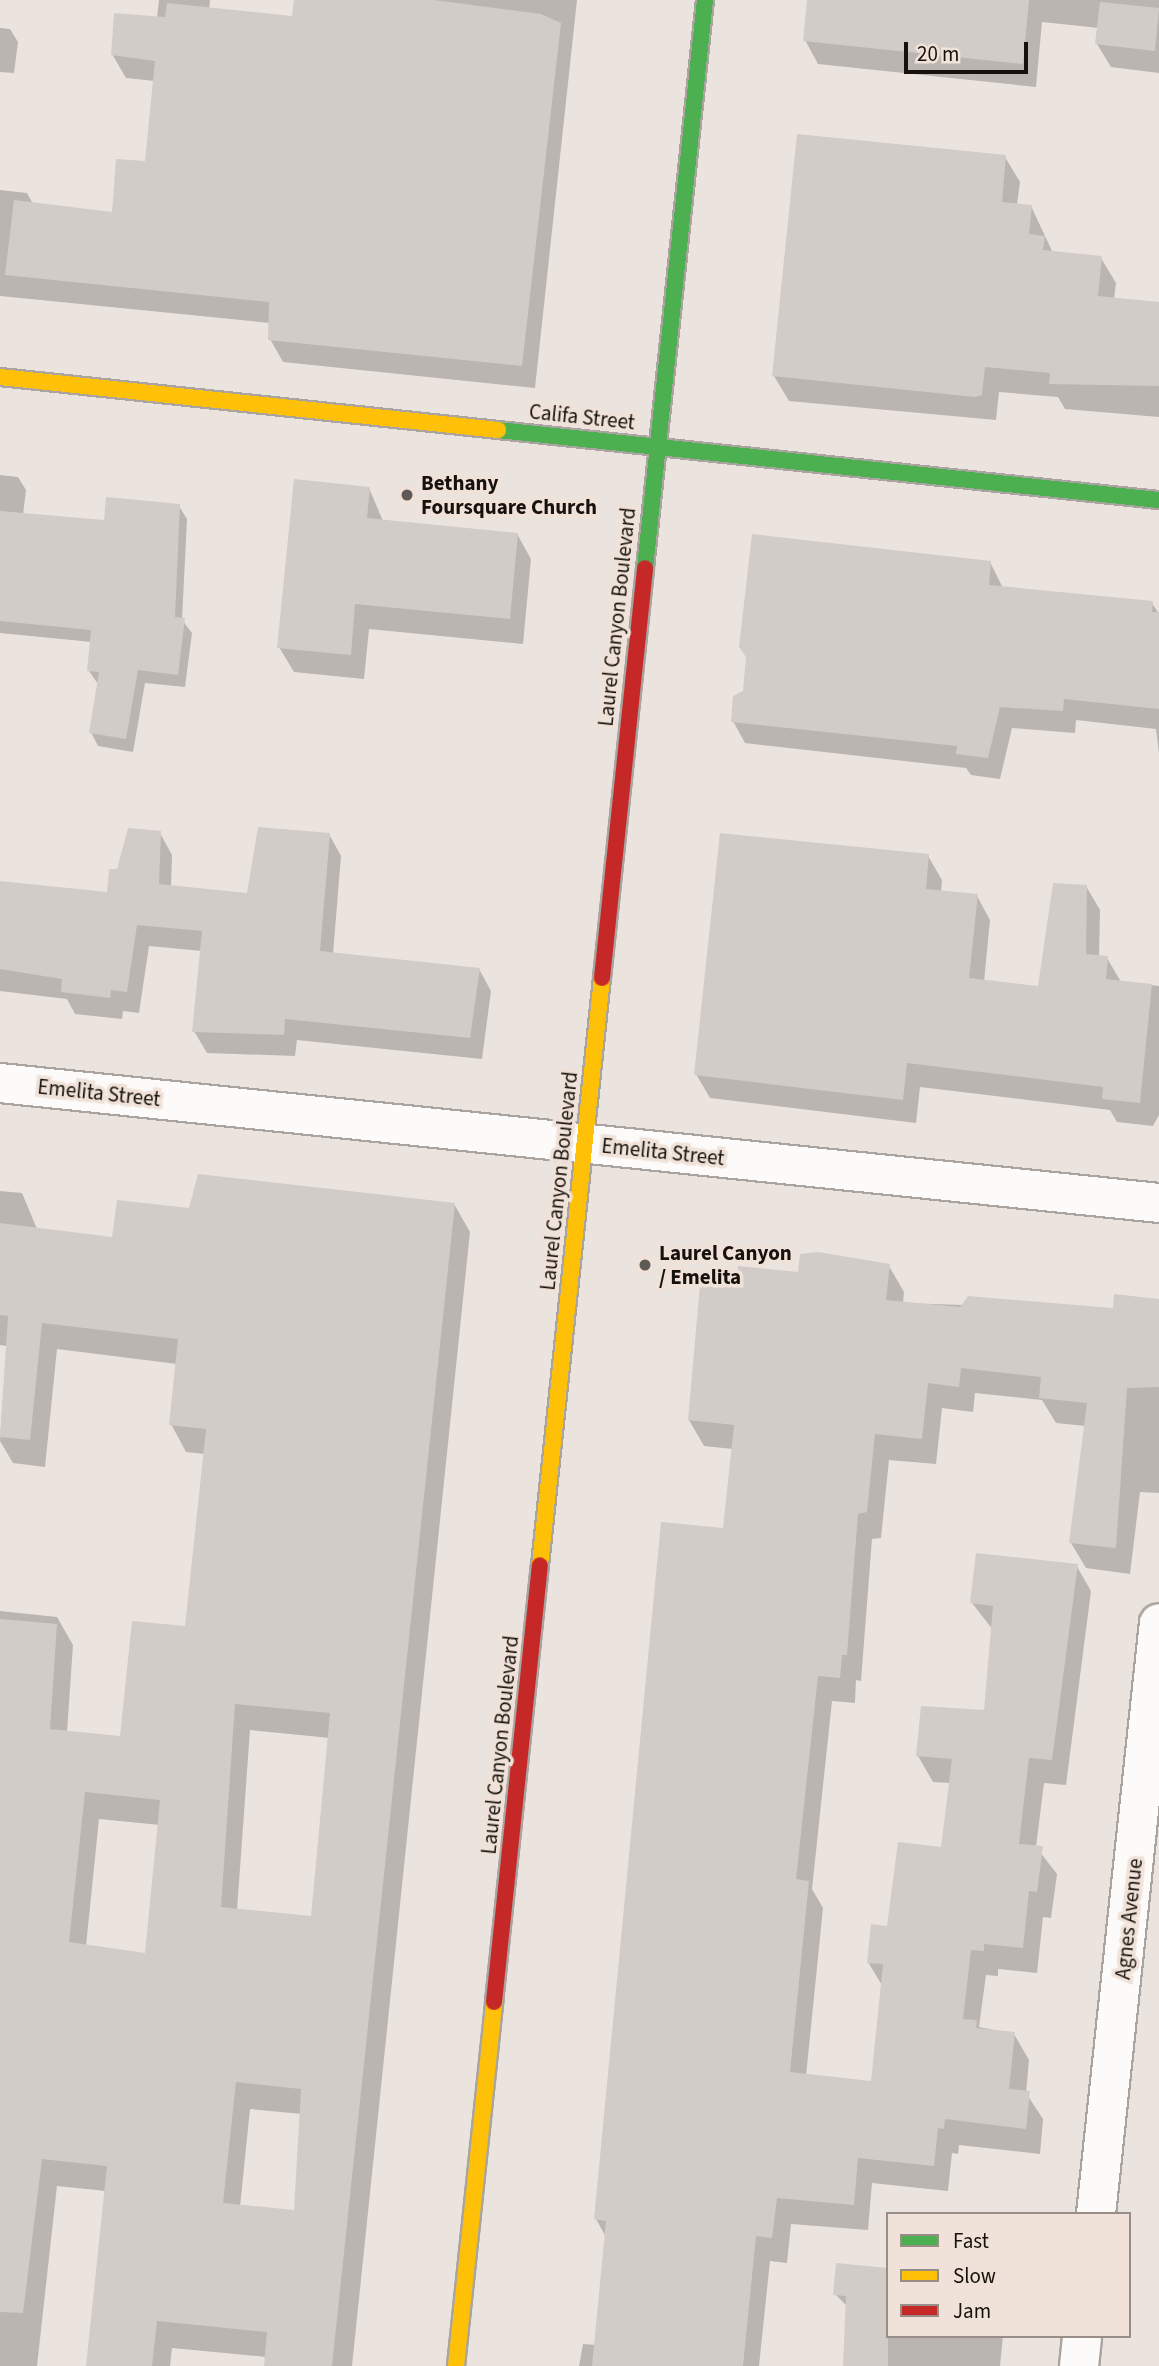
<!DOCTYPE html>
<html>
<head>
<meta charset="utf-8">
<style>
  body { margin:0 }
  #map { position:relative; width:1159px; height:2366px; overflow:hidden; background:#eae3de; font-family:"Source Sans 3",sans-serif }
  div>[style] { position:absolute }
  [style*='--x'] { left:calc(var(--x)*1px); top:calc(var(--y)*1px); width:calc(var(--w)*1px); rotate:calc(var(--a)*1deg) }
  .shadow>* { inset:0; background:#0003 }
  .building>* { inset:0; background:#d2ccc8 }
  .roads { filter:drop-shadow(2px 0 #aaa4a0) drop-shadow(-2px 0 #aaa4a0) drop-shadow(0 2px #aaa4a0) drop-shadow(0 -2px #aaa4a0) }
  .street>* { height:38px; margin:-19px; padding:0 19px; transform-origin:19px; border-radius:19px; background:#fcfbfa }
  .fast>* { height:16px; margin:-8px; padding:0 8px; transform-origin:8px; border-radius:8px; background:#4caf50 }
  .slow>* { height:16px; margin:-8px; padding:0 8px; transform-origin:8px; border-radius:8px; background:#ffc107 }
  .jam>* { height:16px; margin:-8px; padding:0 8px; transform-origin:8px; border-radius:8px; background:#c62828 }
  .dots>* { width:19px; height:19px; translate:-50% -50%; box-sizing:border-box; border:4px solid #f0e2d8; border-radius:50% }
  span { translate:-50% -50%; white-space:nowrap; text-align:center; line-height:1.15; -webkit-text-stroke:7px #f0e2d8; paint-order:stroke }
  .street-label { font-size:21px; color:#16110d }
  .poi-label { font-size:21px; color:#16110d; font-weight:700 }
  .left { translate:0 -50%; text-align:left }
  .legend { position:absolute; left:886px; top:2212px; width:245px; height:126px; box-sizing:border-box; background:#f0e2d8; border:2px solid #998e87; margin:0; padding:9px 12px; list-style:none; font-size:21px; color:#16110d }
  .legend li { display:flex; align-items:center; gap:14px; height:35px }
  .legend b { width:35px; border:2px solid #998e87 }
  .scale { position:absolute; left:904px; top:42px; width:124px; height:32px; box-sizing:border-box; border:4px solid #16110d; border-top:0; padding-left:9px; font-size:21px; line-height:24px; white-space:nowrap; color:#16110d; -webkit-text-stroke:5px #f0e2d8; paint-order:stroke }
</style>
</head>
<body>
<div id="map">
  <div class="shadow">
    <i style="clip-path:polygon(159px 0,210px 0,209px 9px,294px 18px,296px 0,577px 0,535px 388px,283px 362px,270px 339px,270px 323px,0 296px,0 190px,27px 193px,33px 204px,113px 214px,146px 163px,155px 81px,126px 78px,112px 54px,157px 18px)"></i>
    <i style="clip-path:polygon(808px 0,1159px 0,1159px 73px,1111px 67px,1097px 44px,1099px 28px,1042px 22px,1036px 87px,818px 64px,805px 40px)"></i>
    <i style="clip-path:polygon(0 28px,10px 29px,18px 42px,14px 73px,0 72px)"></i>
    <i style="clip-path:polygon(1005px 157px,1020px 182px,1017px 205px,1031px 206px,1053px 253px,1101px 258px,1116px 283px,1114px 299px,1159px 303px,1159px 417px,1065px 409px,1058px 397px,999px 392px,996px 420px,789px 401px,774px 376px)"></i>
    <i style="clip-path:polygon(0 475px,18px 477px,26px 490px,23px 515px,105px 522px,179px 506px,187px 519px,182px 620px,192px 633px,185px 687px,145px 683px,133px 752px,98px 746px,91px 732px,98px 684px,89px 671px,92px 642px,0 633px)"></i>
    <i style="clip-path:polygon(369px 488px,383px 521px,517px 534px,531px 559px,523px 644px,369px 629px,364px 679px,294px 672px,279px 647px)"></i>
    <i style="clip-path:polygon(990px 562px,1003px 588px,1152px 603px,1159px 614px,1159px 753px,1156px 729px,1076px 720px,1075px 733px,1012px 728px,1000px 779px,971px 775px,966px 768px,745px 743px,733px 721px)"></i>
    <i style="clip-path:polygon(160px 833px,172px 855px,171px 887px,248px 895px,329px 834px,341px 856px,333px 954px,479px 969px,491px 991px,482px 1059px,297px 1040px,295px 1056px,207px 1053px,194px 1031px,202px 951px,149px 946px,139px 1013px,123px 1011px,122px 1019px,75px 1014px,67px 999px,0 991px,0 882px,108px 894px,119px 871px)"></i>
    <i style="clip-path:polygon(928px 856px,942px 880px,941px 892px,977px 896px,990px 920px,984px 982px,1040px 987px,1086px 886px,1100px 910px,1099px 957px,1107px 958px,1121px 982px,1159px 986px,1159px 1115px,1153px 1126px,1117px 1122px,1110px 1110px,920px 1087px,916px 1123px,710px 1098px,696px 1074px)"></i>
    <i style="clip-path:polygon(evenodd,0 1191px,22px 1193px,37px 1229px,114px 1239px,191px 1210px,454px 1204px,470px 1232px,352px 2366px,265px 2366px,266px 2357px,172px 2348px,170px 2366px,87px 2366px,106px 2191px,57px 2186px,37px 2366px,0 2366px,0 1611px,57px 1617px,73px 1645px,67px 1732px,122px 1738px,187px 1628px,205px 1454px,186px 1452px,171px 1424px,177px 1364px,57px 1349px,45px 1467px,13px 1463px,0 1441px,7px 1346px,0 1345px,0 1191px,250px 1730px,330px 1738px,312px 1918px,237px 1910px,250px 1730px,0 1191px,99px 1819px,160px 1825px,146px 1955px,86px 1946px,99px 1819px,0 1191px,250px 2109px,302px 2114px,296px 2212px,240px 2207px,250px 2109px)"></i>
    <i style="clip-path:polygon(889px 1266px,904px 1292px,903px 1303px,1115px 1310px,1159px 1300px,1159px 1493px,1140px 1492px,1130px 1574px,1086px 1568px,1071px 1543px,1086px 1426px,1056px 1423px,1042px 1400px,975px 1393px,973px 1412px,942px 1408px,936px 1464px,889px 1460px,881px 1538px,872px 1539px,861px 1681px,856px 1680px,855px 1703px,832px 1701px,812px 1889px,823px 1908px,806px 2076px,872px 2083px,883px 1987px,868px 1962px,943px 1849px,950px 1783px,933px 1782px,918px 1756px,985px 1712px,993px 1630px,972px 1603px,1076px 1565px,1091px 1591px,1066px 1785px,1044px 1783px,1036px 1847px,1057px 1874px,1051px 1918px,1043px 1917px,1037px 1973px,998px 1969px,998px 1976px,986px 1975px,979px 2027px,1014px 2034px,1029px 2060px,1026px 2093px,1043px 2119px,1040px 2154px,959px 2145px,958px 2154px,952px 2153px,948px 2191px,872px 2183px,868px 2230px,791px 2224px,787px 2263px,770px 2261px,759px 2366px,579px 2366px,583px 2344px,596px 2345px,606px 2237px,596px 2219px,724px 1530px,733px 1449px,704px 1446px,689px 1420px,739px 1279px)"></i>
    <i style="clip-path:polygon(888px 2270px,888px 2336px,1003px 2336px,1000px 2366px,844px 2366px,849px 2308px,835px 2294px)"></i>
  </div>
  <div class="building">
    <i style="clip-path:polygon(294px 0,434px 0,541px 14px,561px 23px,522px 366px,268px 340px,269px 302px,5px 275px,14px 200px,112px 212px,116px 159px,145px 161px,155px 61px,111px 55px,114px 13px,165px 17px,167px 3px,292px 16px)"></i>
    <i style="clip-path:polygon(807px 0,1029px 0,1023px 64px,803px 41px)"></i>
    <i style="clip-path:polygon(1100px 2px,1159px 8px,1155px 51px,1095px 44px)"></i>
    <i style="clip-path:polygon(797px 134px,1006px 155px,1002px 202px,1032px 205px,1029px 234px,1045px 236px,1043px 250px,1102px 256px,1098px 296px,1159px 302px,1159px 386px,1049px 384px,1050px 373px,985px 367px,982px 395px,975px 397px,772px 376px)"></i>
    <i style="clip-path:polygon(294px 479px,370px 487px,367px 518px,518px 533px,510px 619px,355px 604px,351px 655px,277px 648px)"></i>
    <i style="clip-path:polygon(106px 497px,180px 504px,175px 617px,185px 618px,178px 675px,138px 670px,126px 739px,89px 733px,99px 672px,87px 671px,91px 630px,0 621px,0 511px,104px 520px)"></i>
    <i style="clip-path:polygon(752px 534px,991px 561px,989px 585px,1153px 601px,1152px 612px,1159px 612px,1159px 709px,1064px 699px,1063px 711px,1000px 707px,988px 758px,956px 754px,957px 746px,731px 722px,733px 696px,743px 691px,746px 657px,739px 647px)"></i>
    <i style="clip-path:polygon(258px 827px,330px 833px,320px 951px,480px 968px,470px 1038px,285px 1019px,284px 1035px,192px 1032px,202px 931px,137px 925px,127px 992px,111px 990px,110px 998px,61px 992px,62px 979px,0 969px,0 881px,107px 892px,109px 869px,117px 869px,128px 828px,161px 831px,159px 884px,247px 893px)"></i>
    <i style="clip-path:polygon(720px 833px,929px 854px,926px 889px,978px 894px,969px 978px,1038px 986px,1053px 883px,1087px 885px,1086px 954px,1108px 956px,1106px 979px,1152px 984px,1140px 1103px,1102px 1099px,1103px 1087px,907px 1063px,903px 1100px,694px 1075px)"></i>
    <i style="clip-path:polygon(evenodd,198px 1174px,455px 1203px,332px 2366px,264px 2366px,267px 2332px,157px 2321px,152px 2366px,86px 2366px,107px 2166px,42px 2159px,23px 2313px,0 2312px,0 1619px,57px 1624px,50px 1729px,120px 1736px,132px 1621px,185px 1626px,206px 1429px,169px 1425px,178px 1339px,42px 1323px,30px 1440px,0 1437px,8px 1316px,0 1315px,0 1223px,112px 1237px,117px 1200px,189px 1208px,198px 1174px,235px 1704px,330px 1713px,311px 1916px,221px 1907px,235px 1704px,198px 1174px,85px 1792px,160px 1800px,145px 1953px,69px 1942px,85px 1792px,198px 1174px,236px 2082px,301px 2089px,294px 2210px,223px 2203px,236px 2082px)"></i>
    <i style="clip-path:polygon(818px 1252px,890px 1264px,886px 1300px,960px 1307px,968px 1296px,1113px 1308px,1114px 1294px,1159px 1299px,1159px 1387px,1127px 1388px,1116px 1548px,1069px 1543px,1087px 1403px,1039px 1398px,1041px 1377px,961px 1368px,959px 1387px,928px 1383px,922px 1439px,875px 1434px,867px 1512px,858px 1514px,847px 1655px,842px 1655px,840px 1678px,818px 1676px,796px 1879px,809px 1881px,790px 2072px,871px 2081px,883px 1964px,867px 1963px,871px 1924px,887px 1926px,898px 1842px,941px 1847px,952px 1759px,916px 1756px,921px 1706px,984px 1710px,993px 1606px,970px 1603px,976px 1553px,1078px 1564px,1052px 1760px,1029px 1758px,1019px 1844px,1043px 1846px,1037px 1892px,1029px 1891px,1023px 1948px,984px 1944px,984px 1951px,971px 1950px,963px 2019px,977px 2020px,976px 2028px,1015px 2032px,1009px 2089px,1030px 2091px,1026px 2129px,945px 2119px,944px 2129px,938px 2128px,934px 2166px,858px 2158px,854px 2205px,777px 2198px,772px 2238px,756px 2236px,743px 2366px,592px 2366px,606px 2221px,594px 2219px,661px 1522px,723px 1528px,734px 1425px,688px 1420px,701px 1273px,737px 1277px,738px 1266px,798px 1272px,800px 1254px)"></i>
    <i style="clip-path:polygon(836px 2263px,888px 2268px,888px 2366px,843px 2366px,846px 2296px,833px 2295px)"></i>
  </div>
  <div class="roads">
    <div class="street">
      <i style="--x:0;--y:1083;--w:1165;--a:5.91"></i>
      <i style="--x:1096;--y:2214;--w:594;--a:-83.92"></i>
      <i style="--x:1079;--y:2366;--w:30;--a:-84"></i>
    </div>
    <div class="fast">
      <i style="--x:498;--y:430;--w:665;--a:6.05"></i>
      <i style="--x:645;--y:568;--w:571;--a:-83.97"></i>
    </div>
    <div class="slow">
      <i style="--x:0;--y:377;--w:501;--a:6.07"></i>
      <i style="--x:540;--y:1565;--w:590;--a:-83.97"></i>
      <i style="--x:456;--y:2366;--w:366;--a:-84"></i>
    </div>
    <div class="jam">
      <i style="--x:602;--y:978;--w:412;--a:-84"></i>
      <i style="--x:494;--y:2002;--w:439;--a:-84"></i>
    </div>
  </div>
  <div class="dots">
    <i style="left:407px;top:495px;background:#605a56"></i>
    <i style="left:645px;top:1265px;background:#605a56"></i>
  </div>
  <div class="street-label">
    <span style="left:582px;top:417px;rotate:6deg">Califa Street</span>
    <span style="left:617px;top:617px;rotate:-84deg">Laurel Canyon Boulevard</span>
    <span style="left:99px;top:1093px;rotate:6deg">Emelita Street</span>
    <span style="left:663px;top:1152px;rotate:6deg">Emelita Street</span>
    <span style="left:559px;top:1181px;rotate:-84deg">Laurel Canyon Boulevard</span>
    <span style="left:500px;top:1745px;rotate:-84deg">Laurel Canyon Boulevard</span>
    <span style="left:1129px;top:1919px;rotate:-84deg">Agnes Avenue</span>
  </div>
  <div class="poi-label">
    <span class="left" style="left:421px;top:495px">Bethany<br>Foursquare Church</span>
    <span class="left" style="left:659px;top:1265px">Laurel Canyon<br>/ Emelita</span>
  </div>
  <ul class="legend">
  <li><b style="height:9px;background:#4caf50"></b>Fast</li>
  <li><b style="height:9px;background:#ffc107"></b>Slow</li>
  <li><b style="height:9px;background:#c62828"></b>Jam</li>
  </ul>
  <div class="scale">20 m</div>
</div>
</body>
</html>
